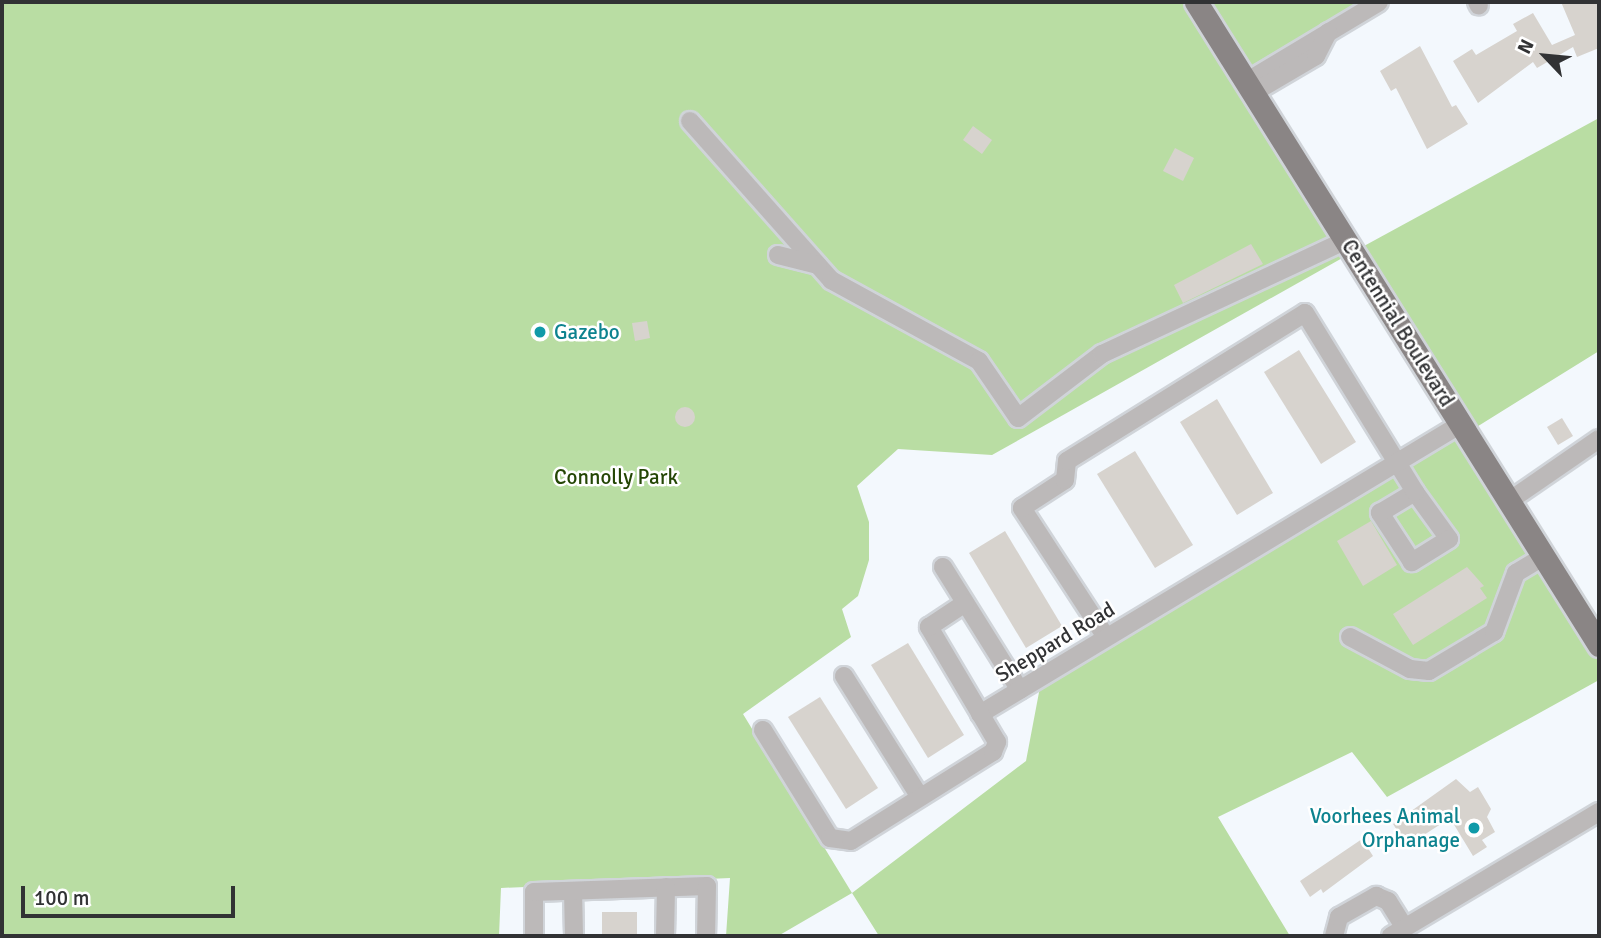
<!DOCTYPE html>
<html>
<head>
<meta charset="utf-8">
<style>
  body { margin:0 }
  #map { position:relative; width:1601px; height:938px; overflow:hidden; background:#f3f8fd; font-family:Signika,sans-serif }
  div>[style] { position:absolute }
  [style*='--x'] { left:calc(var(--x)*1px); top:calc(var(--y)*1px); width:calc(var(--w)*1px); rotate:calc(var(--a)*1deg) }
  .green>* { inset:0; background:#b9dda3 }
  .building>* { inset:0; background:#d7d3ce }
  .round { border-radius:50% }
  .roads { filter:drop-shadow(2px 0 #d0d4d9) drop-shadow(-2px 0 #d0d4d9) drop-shadow(0 2px #d0d4d9) drop-shadow(0 -2px #d0d4d9) }
  .minor>* { height:18px; margin:-9px; padding:0 9px; transform-origin:9px; border-radius:9px; background:#bcb9b9 }
  .major>* { height:23px; margin:-11.5px; padding:0 11.5px; transform-origin:11.5px; border-radius:11.5px; background:#8a8585 }
  .dots>* { width:19px; height:19px; translate:-50% -50%; box-sizing:border-box; border:4px solid #fff; border-radius:50% }
  span { translate:-50% -50%; white-space:nowrap; text-align:center; line-height:1.15; -webkit-text-stroke:5px #fff; paint-order:stroke }
  .street-label { font-size:21px; color:#313234 }
  .culture-label { font-size:21px; color:#0d838f }
  .left { translate:0 -50%; text-align:left }
  .right { translate:-100% -50%; text-align:right }
  .park-label { font-size:21px; color:#244605 }
  .frame { position:absolute; inset:0; border:4px solid #313234; pointer-events:none }
  .north { position:absolute; left:1510px; top:21px; width:70px; height:70px; -webkit-text-stroke:5px #fff; paint-order:stroke; rotate:296deg; font-size:19px; font-weight:700; line-height:28px; text-align:center; color:#313234 }
  .north::after { content:''; display:block; margin:auto; width:24px; height:32px; background:#313234; clip-path:polygon(50% 0,100% 100%,50% 72%,0 100%) }
  .scale { position:absolute; left:21px; top:886px; width:214px; height:32px; box-sizing:border-box; border:4px solid #313234; border-top:0; padding-left:9px; font-size:21px; line-height:24px; white-space:nowrap; color:#313234; -webkit-text-stroke:5px #fff; paint-order:stroke }
</style>
</head>
<body>
<div id="map">
  <div class="green">
    <i style="clip-path:polygon(evenodd,2px 2px,1379px 2px,1247px 82px,1353px 252px,1599px 118px,1599px 351px,1467px 433px,1599px 646px,1599px 680px,1387px 797px,1352px 752px,1218px 817px,1290px 936px,879px 936px,852px 893px,778px 936px,726px 936px,730px 878px,501px 888px,499px 936px,2px 936px,2px 2px,1353px 252px,1466px 434px,1040px 687px,1026px 761px,852px 893px,743px 714px,851px 637px,842px 609px,858px 596px,869px 560px,869px 522px,857px 486px,898px 449px,992px 455px,1353px 252px)"></i>
  </div>
  <div class="building">
    <i style="clip-path:polygon(1561px 2px,1599px 2px,1599px 48px,1577px 57px,1573px 47px,1537px 68px,1533px 62px,1478px 103px,1453px 61px,1472px 49px,1476px 55px,1517px 31px,1513px 24px,1533px 13px,1552px 45px,1575px 35px)"></i>
    <i style="clip-path:polygon(1420px 46px,1452px 107px,1456px 105px,1468px 124px,1427px 149px,1396px 88px,1391px 91px,1380px 71px)"></i>
    <i style="clip-path:polygon(973px 126px,992px 140px,982px 154px,963px 140px)"></i>
    <i style="clip-path:polygon(1175px 148px,1194px 158px,1183px 181px,1163px 171px)"></i>
    <i style="clip-path:polygon(1251px 244px,1263px 264px,1183px 303px,1174px 285px)"></i>
    <i style="clip-path:polygon(647px 321px,650px 338px,635px 341px,632px 323px)"></i>
    <i style="clip-path:polygon(1299px 350px,1356px 442px,1321px 464px,1264px 372px)"></i>
    <i style="clip-path:polygon(1217px 399px,1273px 493px,1237px 515px,1180px 422px)"></i>
    <i class="round" style="left:675px;top:407px;width:20px;height:20px"></i>
    <i style="clip-path:polygon(1562px 418px,1573px 436px,1558px 445px,1547px 427px)"></i>
    <i style="clip-path:polygon(1135px 451px,1193px 545px,1155px 568px,1097px 474px)"></i>
    <i style="clip-path:polygon(1371px 521px,1397px 565px,1363px 586px,1337px 541px)"></i>
    <i style="clip-path:polygon(1005px 531px,1062px 626px,1026px 648px,969px 553px)"></i>
    <i style="clip-path:polygon(1467px 567px,1484px 586px,1480px 588px,1487px 598px,1413px 645px,1393px 614px)"></i>
    <i style="clip-path:polygon(908px 643px,964px 735px,928px 758px,871px 665px)"></i>
    <i style="clip-path:polygon(820px 697px,878px 788px,846px 809px,788px 717px)"></i>
    <i style="clip-path:polygon(1456px 779px,1470px 792px,1478px 787px,1491px 809px,1487px 817px,1495px 832px,1482px 840px,1487px 847px,1473px 856px,1450px 818px,1407px 846px,1393px 824px)"></i>
    <i style="clip-path:polygon(1362px 839px,1373px 856px,1323px 893px,1321px 889px,1310px 897px,1300px 881px)"></i>
    <i style="clip-path:polygon(602px 912px,637px 912px,637px 936px,602px 936px)"></i>
  </div>
  <div class="roads">
    <div class="minor">
      <i style="--x:1477;--y:2;--w:4;--a:63"></i>
      <i style="--x:1246;--y:82;--w:155;--a:-31"></i>
      <i style="--x:1253;--y:93;--w:73;--a:-30.4"></i>
      <i style="--x:1316;--y:56;--w:27;--a:-63"></i>
      <i style="--x:690;--y:121;--w:213;--a:48.4"></i>
      <i style="--x:831;--y:280;--w:169;--a:28.7"></i>
      <i style="--x:979;--y:361;--w:69;--a:55.6"></i>
      <i style="--x:1018;--y:418;--w:106;--a:-37.3"></i>
      <i style="--x:1102;--y:354;--w:269;--a:-25"></i>
      <i style="--x:778;--y:255;--w:41;--a:14"></i>
      <i style="--x:1415;--y:492;--w:58;--a:54.1"></i>
      <i style="--x:1449;--y:539;--w:44;--a:148.1"></i>
      <i style="--x:1412;--y:562;--w:59;--a:-123.1"></i>
      <i style="--x:1380;--y:513;--w:41;--a:-31"></i>
      <i style="--x:1509;--y:501;--w:109;--a:-34.6"></i>
      <i style="--x:943;--y:567;--w:145;--a:58"></i>
      <i style="--x:1106;--y:637;--w:154;--a:-123.1"></i>
      <i style="--x:1022;--y:508;--w:51;--a:-33.1"></i>
      <i style="--x:1065;--y:480;--w:19;--a:-84"></i>
      <i style="--x:1067;--y:461;--w:280;--a:-31.9"></i>
      <i style="--x:1305;--y:313;--w:210;--a:58.4"></i>
      <i style="--x:1350;--y:637;--w:68;--a:28.1"></i>
      <i style="--x:1410;--y:669;--w:19;--a:6"></i>
      <i style="--x:1429;--y:671;--w:76;--a:-31"></i>
      <i style="--x:1494;--y:632;--w:63;--a:-69.6"></i>
      <i style="--x:1516;--y:573;--w:33;--a:-31"></i>
      <i style="--x:844;--y:676;--w:143;--a:57.9"></i>
      <i style="--x:980;--y:714;--w:562;--a:-31.09"></i>
      <i style="--x:763;--y:730;--w:127;--a:58.2"></i>
      <i style="--x:830;--y:838;--w:21;--a:8"></i>
      <i style="--x:851;--y:841;--w:168;--a:-32.1"></i>
      <i style="--x:993;--y:752;--w:11;--a:-68"></i>
      <i style="--x:997;--y:742;--w:134;--a:-120.6"></i>
      <i style="--x:929;--y:627;--w:43;--a:-33.7"></i>
      <i style="--x:573;--y:891;--w:45;--a:88.7"></i>
      <i style="--x:534;--y:936;--w:44;--a:-90"></i>
      <i style="--x:534;--y:892;--w:173;--a:-2"></i>
      <i style="--x:707;--y:886;--w:50;--a:91.1"></i>
      <i style="--x:665;--y:936;--w:49;--a:-88.8"></i>
      <i style="--x:1334;--y:936;--w:20;--a:-75"></i>
      <i style="--x:1339;--y:917;--w:43;--a:-29.6"></i>
      <i style="--x:1376;--y:896;--w:13;--a:23"></i>
      <i style="--x:1388;--y:901;--w:32;--a:58"></i>
      <i style="--x:1391;--y:936;--w:242;--a:-30.8"></i>
    </div>
    <div class="major">
      <i style="--x:1196;--y:2;--w:759;--a:57.92"></i>
    </div>
  </div>
  <div class="dots">
    <i style="left:540px;top:332px;background:#0f9aa8"></i>
    <i style="left:1474px;top:828px;background:#0f9aa8"></i>
  </div>
  <div class="street-label">
    <span style="left:1398px;top:323px;rotate:58deg">Centennial Boulevard</span>
    <span style="left:1055px;top:642px;rotate:-31deg">Sheppard Road</span>
  </div>
  <div class="culture-label">
    <span class="left" style="left:554px;top:332px">Gazebo</span>
    <span class="right" style="left:1460px;top:828px">Voorhees Animal<br>Orphanage</span>
  </div>
  <div class="park-label">
    <span style="left:616px;top:477px">Connolly Park</span>
  </div>
  <div class="frame"></div>
  <div class="north">N</div>
  <div class="scale">100 m</div>
</div>
</body>
</html>
